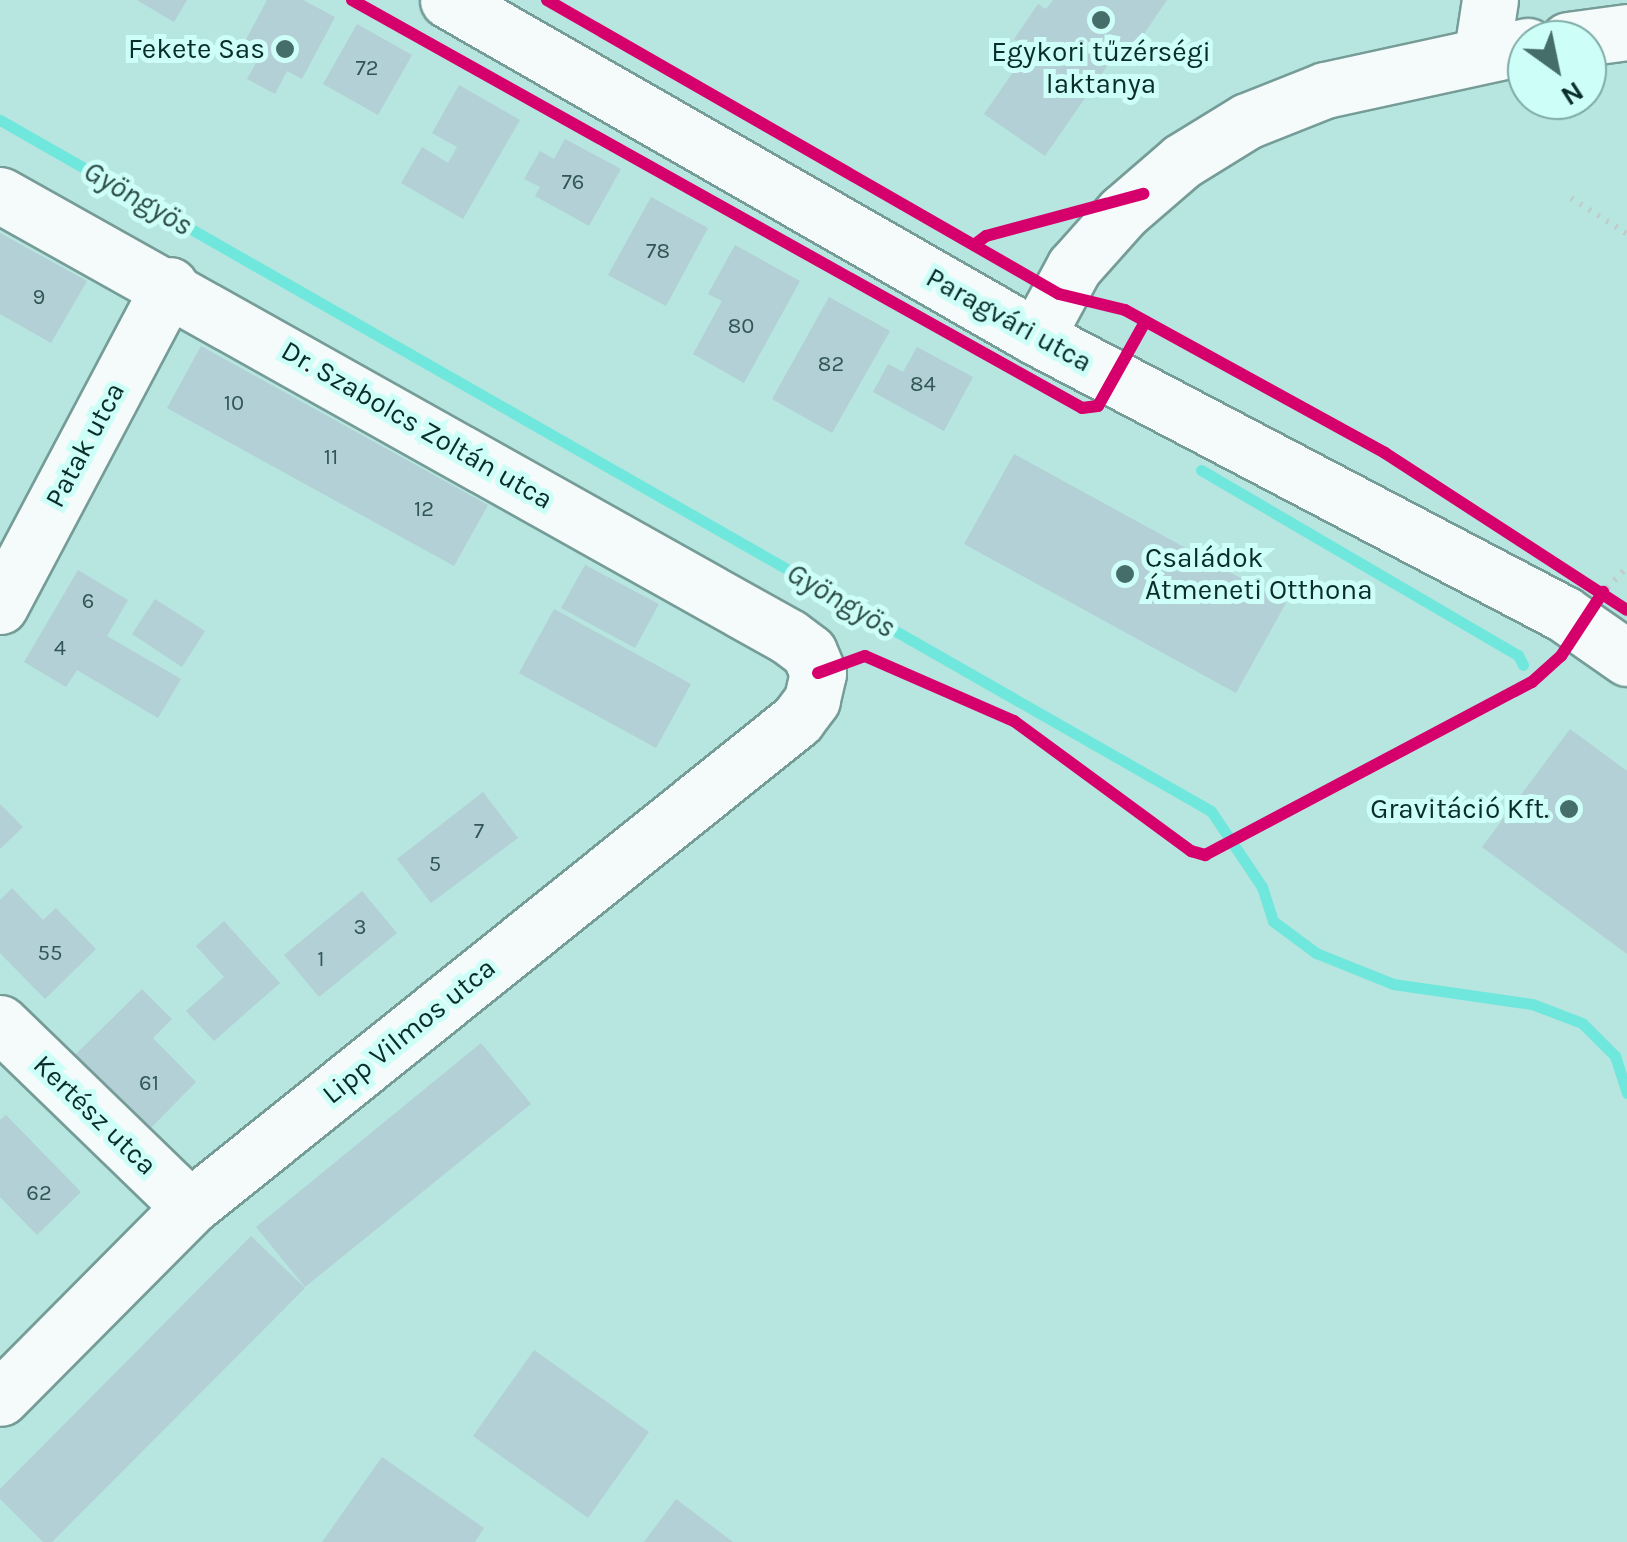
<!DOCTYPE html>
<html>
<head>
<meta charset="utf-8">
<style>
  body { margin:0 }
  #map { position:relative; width:1627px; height:1542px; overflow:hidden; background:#b7e5df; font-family:Karla,sans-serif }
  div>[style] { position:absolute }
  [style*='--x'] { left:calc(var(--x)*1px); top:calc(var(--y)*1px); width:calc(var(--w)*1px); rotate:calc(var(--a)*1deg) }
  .stream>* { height:11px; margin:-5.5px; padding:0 5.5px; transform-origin:5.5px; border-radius:5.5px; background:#70e7dc }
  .building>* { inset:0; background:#b2d0d6 }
  .path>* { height:6px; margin-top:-3px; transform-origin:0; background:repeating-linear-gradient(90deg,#c0cdcb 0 2.5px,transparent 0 10.5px) }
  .roads { filter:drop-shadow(2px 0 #769c98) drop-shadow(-2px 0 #769c98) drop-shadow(0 2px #769c98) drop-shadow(0 -2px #769c98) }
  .minor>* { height:55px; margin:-27.5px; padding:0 27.5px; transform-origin:27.5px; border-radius:27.5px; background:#f4fbfa }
  .cycleway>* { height:12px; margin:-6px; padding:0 6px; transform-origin:6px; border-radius:6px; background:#d6006c }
  .dots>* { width:28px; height:28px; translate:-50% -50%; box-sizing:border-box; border:5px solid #cefef8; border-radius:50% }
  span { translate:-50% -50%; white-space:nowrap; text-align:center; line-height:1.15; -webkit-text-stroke:10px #cefef8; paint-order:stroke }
  .number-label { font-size:22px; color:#325655 }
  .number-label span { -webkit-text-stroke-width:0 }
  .poi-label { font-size:28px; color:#082d2a }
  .right { translate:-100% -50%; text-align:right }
  .left { translate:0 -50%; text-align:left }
  .street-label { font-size:28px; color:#082d2a }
  .water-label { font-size:30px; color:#2c4c48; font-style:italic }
  .north { position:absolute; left:1507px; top:20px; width:100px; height:100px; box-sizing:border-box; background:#cefef8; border:2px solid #7faaa6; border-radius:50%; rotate:147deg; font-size:28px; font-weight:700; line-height:40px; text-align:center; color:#082d2a }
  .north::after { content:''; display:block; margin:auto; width:35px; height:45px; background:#456d69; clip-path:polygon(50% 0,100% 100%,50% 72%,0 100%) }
</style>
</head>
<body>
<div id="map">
  <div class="stream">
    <i style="--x:0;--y:120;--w:1394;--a:29.71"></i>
    <i style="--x:1211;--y:811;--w:92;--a:56.1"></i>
    <i style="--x:1262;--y:887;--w:36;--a:72"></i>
    <i style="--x:1273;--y:921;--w:54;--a:36.7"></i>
    <i style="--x:1316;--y:953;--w:83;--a:21.9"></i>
    <i style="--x:1393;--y:984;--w:140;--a:8.2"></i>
    <i style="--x:1532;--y:1004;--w:53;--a:20.8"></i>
    <i style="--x:1582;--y:1023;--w:47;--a:45"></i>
    <i style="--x:1615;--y:1056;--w:39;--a:72"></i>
    <i style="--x:1201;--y:470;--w:367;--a:30.3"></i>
    <i style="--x:1518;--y:655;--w:11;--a:63"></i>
  </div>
  <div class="building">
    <i style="clip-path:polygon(137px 0,187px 0,174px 22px)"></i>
    <i style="clip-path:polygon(267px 0,303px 0,335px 17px,302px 79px,287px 71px,275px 94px,247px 79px,261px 54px,243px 45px)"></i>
    <i style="clip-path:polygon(1053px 0,1167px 0,1125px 62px,1114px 56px,1045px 156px,984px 114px,1029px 49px,1014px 39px,1038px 4px,1046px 9px)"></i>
    <i style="clip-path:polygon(357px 24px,412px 55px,378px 115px,323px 84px)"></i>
    <i style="clip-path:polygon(459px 85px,520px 120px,463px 219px,401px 183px,422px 147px,448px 163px,457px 147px,432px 133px)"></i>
    <i style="clip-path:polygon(565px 139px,621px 169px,589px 226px,535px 196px,540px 187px,524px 179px,540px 151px,554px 159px)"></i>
    <i style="clip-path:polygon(651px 197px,708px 228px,666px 306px,608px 275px)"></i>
    <i style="clip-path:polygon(0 233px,87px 281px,51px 343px,0 314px)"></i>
    <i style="clip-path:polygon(735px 245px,800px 281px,744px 383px,693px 354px,722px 301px,708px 294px)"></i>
    <i style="clip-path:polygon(829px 297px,890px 331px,832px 433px,772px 399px)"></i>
    <i style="clip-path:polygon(201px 346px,488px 505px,454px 566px,167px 408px)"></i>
    <i style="clip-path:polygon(917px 347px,973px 377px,944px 431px,873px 392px,888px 364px,903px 372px)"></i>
    <i style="clip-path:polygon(1014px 454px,1286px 603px,1236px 693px,964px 544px)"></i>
    <i style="clip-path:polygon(585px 565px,659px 604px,635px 648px,561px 608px)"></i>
    <i style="clip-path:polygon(78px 570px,128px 600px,107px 636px,181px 679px,158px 718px,77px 670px,66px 687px,24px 662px)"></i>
    <i style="clip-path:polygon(155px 599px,205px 631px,182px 667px,132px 634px)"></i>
    <i style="clip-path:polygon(554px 609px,691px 684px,656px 748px,519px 673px)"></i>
    <i style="clip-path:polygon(1570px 729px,1627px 771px,1627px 954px,1482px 847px)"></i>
    <i style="clip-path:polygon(483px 792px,518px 838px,431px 903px,397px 859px)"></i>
    <i style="clip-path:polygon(0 804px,23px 827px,0 849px)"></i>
    <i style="clip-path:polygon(12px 888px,43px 920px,56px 908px,96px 949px,45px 999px,0 953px,0 900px)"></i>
    <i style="clip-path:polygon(362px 891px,397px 933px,319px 997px,284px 955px)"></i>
    <i style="clip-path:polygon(224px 921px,280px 983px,214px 1041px,186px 1011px,224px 977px,196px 946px)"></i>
    <i style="clip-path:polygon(142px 989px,172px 1019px,153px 1038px,196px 1082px,147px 1132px,73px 1057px)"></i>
    <i style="clip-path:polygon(481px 1043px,531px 1104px,305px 1287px,256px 1227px)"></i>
    <i style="clip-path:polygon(6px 1115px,81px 1192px,37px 1235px,0 1197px,0 1120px)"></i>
    <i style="clip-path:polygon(251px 1236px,305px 1288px,52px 1542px,43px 1542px,0 1499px,0 1489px)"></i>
    <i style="clip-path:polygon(534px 1350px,649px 1432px,588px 1518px,473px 1436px)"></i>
    <i style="clip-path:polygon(382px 1457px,484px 1528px,475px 1542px,322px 1542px)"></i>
    <i style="clip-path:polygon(676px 1499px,733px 1542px,644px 1542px)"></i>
  </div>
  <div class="path">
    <i style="--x:1571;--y:198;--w:67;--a:32.7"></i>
    <i style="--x:1607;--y:588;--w:29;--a:-46"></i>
  </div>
  <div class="roads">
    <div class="minor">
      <i style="--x:448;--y:0;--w:678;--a:29.82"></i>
      <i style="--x:1036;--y:337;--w:596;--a:27.68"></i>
      <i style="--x:1564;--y:614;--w:77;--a:34.9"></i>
      <i style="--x:1568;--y:40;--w:60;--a:-7.7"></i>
      <i style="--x:1482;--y:52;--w:53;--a:-81.3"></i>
      <i style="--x:0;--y:195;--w:904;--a:29.26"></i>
      <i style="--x:789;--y:637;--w:25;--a:37"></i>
      <i style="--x:809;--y:652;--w:23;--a:67"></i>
      <i style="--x:818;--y:673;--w:28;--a:103"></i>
      <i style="--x:812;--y:700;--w:25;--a:127"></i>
      <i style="--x:797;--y:720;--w:778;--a:141.26"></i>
      <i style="--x:190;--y:1207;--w:269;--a:134.8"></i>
      <i style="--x:1036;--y:337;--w:80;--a:-61.5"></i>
      <i style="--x:1074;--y:267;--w:74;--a:-48.3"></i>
      <i style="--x:1123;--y:212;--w:78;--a:-40.8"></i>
      <i style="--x:1182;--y:161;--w:76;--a:-31.6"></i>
      <i style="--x:1247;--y:121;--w:84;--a:-21.7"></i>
      <i style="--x:1325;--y:90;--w:207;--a:-12.3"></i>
      <i style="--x:0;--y:606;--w:363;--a:-62.1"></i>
      <i style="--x:0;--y:1023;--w:264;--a:44.1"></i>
    </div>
  </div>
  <div class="cycleway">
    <i style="--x:352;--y:0;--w:836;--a:29.2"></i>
    <i style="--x:1082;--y:408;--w:16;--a:-7"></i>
    <i style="--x:1098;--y:406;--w:96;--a:-60.8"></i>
    <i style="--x:547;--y:0;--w:590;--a:29.87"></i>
    <i style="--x:1059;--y:294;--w:68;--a:13.6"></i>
    <i style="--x:1125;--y:310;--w:297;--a:28.8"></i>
    <i style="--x:1385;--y:453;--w:288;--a:33"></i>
    <i style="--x:974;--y:245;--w:15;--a:-37"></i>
    <i style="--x:986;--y:236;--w:163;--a:-15"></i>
    <i style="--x:818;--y:673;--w:50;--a:-19.9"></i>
    <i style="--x:865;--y:656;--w:163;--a:23.6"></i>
    <i style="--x:1014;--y:721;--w:220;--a:36.3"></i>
    <i style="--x:1191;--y:851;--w:15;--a:16"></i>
    <i style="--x:1205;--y:855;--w:370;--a:-27.9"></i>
    <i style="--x:1532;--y:682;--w:39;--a:-42"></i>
    <i style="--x:1561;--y:656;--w:77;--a:-56.7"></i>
  </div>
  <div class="dots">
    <i style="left:1101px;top:20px;background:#456d69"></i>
    <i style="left:285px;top:49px;background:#456d69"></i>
    <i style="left:1125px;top:574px;background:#456d69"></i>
    <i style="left:1569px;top:809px;background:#456d69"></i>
  </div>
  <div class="number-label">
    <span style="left:367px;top:69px">72</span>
    <span style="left:573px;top:183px">76</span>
    <span style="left:658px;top:252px">78</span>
    <span style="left:39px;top:298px">9</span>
    <span style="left:741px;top:327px">80</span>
    <span style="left:831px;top:365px">82</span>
    <span style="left:923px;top:385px">84</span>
    <span style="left:234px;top:404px">10</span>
    <span style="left:331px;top:458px">11</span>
    <span style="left:424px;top:510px">12</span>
    <span style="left:88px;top:602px">6</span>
    <span style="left:60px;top:649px">4</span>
    <span style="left:479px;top:832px">7</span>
    <span style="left:435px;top:865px">5</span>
    <span style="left:360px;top:928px">3</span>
    <span style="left:50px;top:954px">55</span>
    <span style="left:321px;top:960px">1</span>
    <span style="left:149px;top:1084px">61</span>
    <span style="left:39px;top:1194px">62</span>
  </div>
  <div class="poi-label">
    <span class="right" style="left:265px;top:49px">Fekete Sas</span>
    <span style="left:1101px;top:68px">Egykori tűzérségi<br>laktanya</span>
    <span class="left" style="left:1145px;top:574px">Családok<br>Átmeneti Otthona</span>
    <span class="right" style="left:1549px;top:809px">Gravitáció Kft.</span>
  </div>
  <div class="street-label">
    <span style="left:1009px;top:320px;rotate:29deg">Paragvári utca</span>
    <span style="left:417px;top:425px;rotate:30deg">Dr. Szabolcs Zoltán utca</span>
    <span style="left:85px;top:445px;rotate:-62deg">Patak utca</span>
    <span style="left:409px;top:1031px;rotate:-39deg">Lipp Vilmos utca</span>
    <span style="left:95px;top:1115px;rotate:44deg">Kertész utca</span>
  </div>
  <div class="water-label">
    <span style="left:138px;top:198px;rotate:30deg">Gyöngyös</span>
    <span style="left:841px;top:600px;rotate:30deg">Gyöngyös</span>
  </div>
  <div class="north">N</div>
</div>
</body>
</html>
